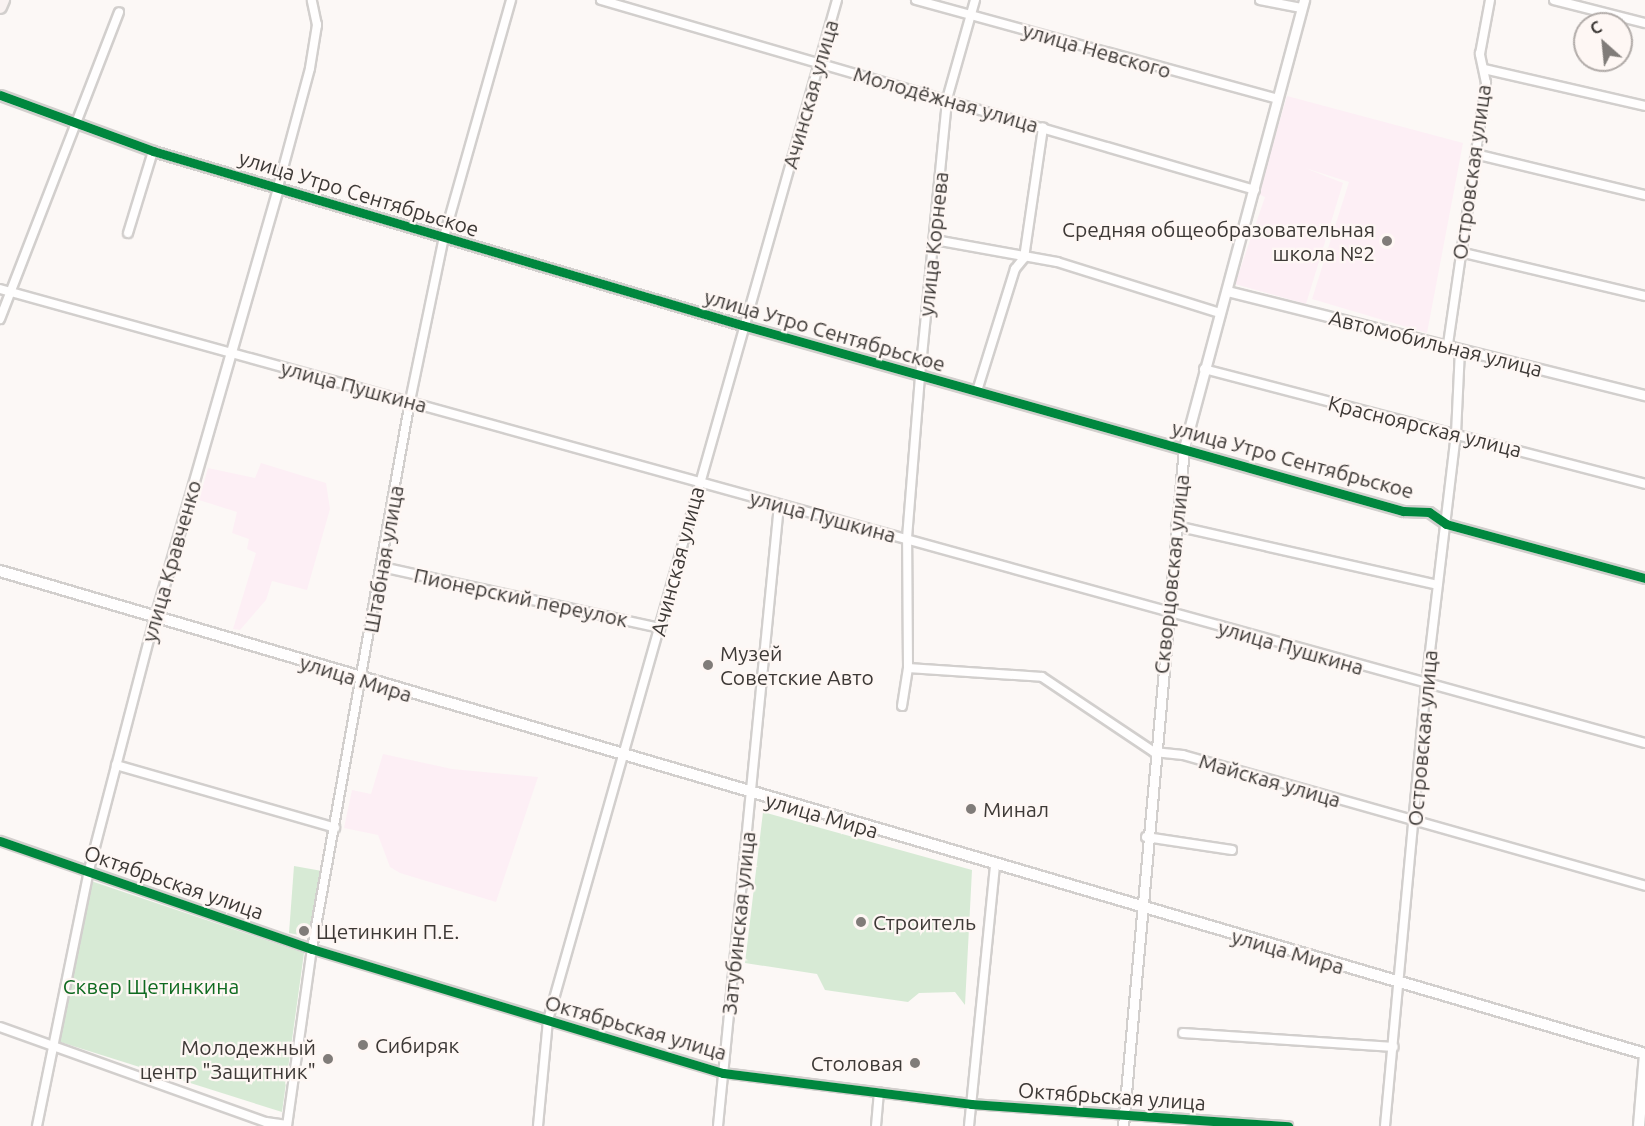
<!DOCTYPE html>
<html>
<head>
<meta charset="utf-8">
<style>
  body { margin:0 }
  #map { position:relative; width:1645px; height:1126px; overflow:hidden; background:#fcf8f6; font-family:Ubuntu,sans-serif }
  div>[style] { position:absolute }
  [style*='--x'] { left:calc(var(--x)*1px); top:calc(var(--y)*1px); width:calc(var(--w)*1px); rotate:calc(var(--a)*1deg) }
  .education>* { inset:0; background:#fdeff5 }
  .green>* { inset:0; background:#d7ead5 }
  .roads { filter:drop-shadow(2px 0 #d2cfcd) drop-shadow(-2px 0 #d2cfcd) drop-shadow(0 2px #d2cfcd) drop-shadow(0 -2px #d2cfcd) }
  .minor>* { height:8px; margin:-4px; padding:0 4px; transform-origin:4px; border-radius:4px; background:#fffefe }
  .tertiary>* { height:9px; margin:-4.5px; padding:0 4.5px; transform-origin:4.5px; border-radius:4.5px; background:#fffefe }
  .secondary>* { height:10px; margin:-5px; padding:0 5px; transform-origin:5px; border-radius:5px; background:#fffefe }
  .primary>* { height:12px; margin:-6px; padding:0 6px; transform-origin:6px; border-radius:6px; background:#f9f2f1 }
  .cycleway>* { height:9px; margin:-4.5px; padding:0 4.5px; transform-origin:4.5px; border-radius:4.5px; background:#00873e }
  .dots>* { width:16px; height:16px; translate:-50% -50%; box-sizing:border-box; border:3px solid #fef7f4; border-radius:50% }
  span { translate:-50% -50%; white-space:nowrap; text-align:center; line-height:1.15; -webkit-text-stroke:4.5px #fef7f4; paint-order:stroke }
  .street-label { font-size:21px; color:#3d3936 }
  .poi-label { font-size:21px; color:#3d3936 }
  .right { translate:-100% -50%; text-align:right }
  .left { translate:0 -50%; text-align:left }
  .park-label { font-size:21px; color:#0f6a20 }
  .north { position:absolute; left:1573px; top:12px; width:60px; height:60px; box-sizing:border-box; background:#fef7f4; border:2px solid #b1aba8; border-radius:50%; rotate:333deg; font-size:16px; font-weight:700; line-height:24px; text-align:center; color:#3d3936 }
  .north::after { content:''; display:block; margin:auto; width:21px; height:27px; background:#807c79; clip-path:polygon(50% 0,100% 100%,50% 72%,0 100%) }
</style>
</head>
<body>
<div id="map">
  <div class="education">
    <i style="clip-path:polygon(1287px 96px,1463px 143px,1427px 333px,1312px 299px,1349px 182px,1305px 168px,1343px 183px,1306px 304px,1235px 284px,1265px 197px,1258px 194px)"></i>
    <i style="clip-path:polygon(261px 463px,326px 483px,330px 509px,307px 590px,272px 581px,266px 600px,240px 630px,233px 629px,256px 553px,247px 549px,249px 539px,232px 533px,237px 512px,199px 500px,208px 468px,255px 478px)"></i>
    <i style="clip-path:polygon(383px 754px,452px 769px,538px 777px,496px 902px,400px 873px,390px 867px,378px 835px,344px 828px,352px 790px,371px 794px)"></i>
  </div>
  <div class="green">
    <i style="clip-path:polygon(763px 812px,972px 870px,965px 1005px,955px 992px,919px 993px,908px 1002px,825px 990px,817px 974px,745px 963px)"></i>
    <i style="clip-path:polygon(294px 866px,322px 871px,311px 930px,299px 935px,289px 933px)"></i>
    <i style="clip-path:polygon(91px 881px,304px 953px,282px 1112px,54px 1040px)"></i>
  </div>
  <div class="roads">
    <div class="minor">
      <i style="--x:601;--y:0;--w:681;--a:16.2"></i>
      <i style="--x:916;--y:0;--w:374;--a:15.3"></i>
      <i style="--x:1260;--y:0;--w:42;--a:11"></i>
      <i style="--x:1554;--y:0;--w:94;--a:14.2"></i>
      <i style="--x:1484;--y:69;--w:165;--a:12.9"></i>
      <i style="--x:1475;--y:154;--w:175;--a:13.6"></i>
      <i style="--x:278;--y:187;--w:123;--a:-74.9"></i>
      <i style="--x:310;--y:68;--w:44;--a:-80.8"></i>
      <i style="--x:317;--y:25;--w:25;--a:-102"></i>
      <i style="--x:128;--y:233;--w:86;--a:-73"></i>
      <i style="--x:935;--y:240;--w:124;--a:10.2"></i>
      <i style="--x:1057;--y:262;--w:171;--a:17.4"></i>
      <i style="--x:1460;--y:252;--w:190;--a:13.4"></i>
      <i style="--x:0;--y:289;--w:1706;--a:15.43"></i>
      <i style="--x:0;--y:319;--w:329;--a:-68.8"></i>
      <i style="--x:1448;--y:344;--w:264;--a:-81.7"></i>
      <i style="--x:1486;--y:83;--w:30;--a:-102"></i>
      <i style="--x:1480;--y:54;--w:55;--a:-79.5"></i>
      <i style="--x:1204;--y:369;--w:456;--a:14.6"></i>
      <i style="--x:977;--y:391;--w:128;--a:-72.7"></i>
      <i style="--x:1015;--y:269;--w:14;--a:-51"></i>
      <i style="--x:1024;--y:258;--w:132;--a:-81.7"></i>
      <i style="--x:1176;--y:526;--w:268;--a:12.7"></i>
      <i style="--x:382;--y:567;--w:285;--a:12.4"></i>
      <i style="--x:908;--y:668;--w:134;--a:3.8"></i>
      <i style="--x:1042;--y:677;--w:135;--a:33.8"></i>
      <i style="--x:1154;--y:752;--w:29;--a:6"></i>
      <i style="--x:1183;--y:755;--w:480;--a:15.8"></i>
      <i style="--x:902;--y:706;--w:38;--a:-81"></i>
      <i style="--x:908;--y:668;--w:130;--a:-90.4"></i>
      <i style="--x:907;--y:538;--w:163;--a:-85.4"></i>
      <i style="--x:920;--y:376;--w:278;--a:-84.4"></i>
      <i style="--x:947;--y:99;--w:103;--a:-74.2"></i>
      <i style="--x:116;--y:765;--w:228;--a:16"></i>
      <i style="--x:1146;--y:837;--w:87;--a:8.6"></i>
      <i style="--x:0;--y:841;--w:330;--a:19.1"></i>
      <i style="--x:312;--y:949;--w:429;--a:16.8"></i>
      <i style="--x:723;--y:1073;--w:250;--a:7.1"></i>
      <i style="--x:971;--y:1104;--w:318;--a:4"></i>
      <i style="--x:0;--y:1027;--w:282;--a:19.7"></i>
      <i style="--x:266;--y:1122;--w:21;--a:8"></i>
      <i style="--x:1183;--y:1033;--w:211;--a:3.8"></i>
      <i style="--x:37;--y:1126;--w:261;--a:-78.5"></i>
      <i style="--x:89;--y:870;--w:261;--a:-75.4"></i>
      <i style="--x:287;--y:1126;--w:179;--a:-82"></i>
      <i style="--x:312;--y:949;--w:557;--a:-79.86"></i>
      <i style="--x:410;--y:401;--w:167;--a:-78.3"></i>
      <i style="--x:444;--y:237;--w:246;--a:-74.2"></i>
      <i style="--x:538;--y:1126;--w:106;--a:-84.6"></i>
      <i style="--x:548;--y:1020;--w:1060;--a:-74.18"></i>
      <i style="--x:718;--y:1126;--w:624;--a:-84.39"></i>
      <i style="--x:876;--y:1126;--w:34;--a:-85"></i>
      <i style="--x:969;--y:1126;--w:262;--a:-84.3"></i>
      <i style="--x:1385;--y:1126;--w:443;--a:-84.7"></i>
      <i style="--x:1426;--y:685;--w:253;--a:-83.2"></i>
      <i style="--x:1456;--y:434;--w:84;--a:-87.3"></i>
    </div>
    <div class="tertiary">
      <i style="--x:0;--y:95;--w:163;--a:20.1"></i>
      <i style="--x:153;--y:151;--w:614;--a:16.46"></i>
      <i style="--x:742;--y:325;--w:687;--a:15.72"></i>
      <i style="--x:1403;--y:511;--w:26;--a:2"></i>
      <i style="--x:1429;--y:512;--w:21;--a:35"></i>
      <i style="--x:1446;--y:524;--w:206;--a:15.2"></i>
      <i style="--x:1227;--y:291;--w:431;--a:14"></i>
      <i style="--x:155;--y:617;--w:447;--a:-74"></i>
      <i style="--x:1123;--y:1126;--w:681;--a:-84.86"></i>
      <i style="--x:1184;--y:448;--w:464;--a:-75"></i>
    </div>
    <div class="secondary">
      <i style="--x:0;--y:571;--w:1714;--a:16.36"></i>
      <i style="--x:1645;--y:1054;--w:72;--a:94.8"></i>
    </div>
    <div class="primary">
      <i style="--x:0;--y:7;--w:8;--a:-67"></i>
    </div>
  </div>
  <div class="cycleway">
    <i style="--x:0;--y:95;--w:163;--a:20.1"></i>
    <i style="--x:153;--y:151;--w:614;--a:16.46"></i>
    <i style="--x:742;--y:325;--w:687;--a:15.72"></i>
    <i style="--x:1403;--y:511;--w:26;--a:2"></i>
    <i style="--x:1429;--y:512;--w:21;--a:35"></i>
    <i style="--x:1446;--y:524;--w:206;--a:15.2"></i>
    <i style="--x:0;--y:841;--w:330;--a:19.1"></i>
    <i style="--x:312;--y:949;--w:429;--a:16.8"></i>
    <i style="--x:723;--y:1073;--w:250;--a:7.1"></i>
    <i style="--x:971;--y:1104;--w:318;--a:4"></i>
  </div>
  <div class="dots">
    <i style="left:1387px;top:241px;background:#807c79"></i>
    <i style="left:708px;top:665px;background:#807c79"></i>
    <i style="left:971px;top:809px;background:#807c79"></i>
    <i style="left:861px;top:922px;background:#807c79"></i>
    <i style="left:304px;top:931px;background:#807c79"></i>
    <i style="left:363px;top:1045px;background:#807c79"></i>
    <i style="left:328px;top:1059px;background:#807c79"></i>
    <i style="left:915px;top:1063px;background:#807c79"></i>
  </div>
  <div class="street-label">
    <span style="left:1097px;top:50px;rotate:16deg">улица Невского</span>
    <span style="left:810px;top:94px;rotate:-74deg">Ачинская улица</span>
    <span style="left:946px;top:99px;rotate:16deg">Молодёжная улица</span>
    <span style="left:1471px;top:172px;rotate:-82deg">Островская улица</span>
    <span style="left:359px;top:193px;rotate:17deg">улица Утро Сентябрьское</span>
    <span style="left:933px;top:244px;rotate:-84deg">улица Корнева</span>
    <span style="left:825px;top:330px;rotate:16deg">улица Утро Сентябрьское</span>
    <span style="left:1436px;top:343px;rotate:14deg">Автомобильная улица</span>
    <span style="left:354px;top:386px;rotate:15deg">улица Пушкина</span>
    <span style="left:1425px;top:426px;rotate:14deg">Красноярская улица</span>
    <span style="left:1293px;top:459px;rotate:15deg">улица Утро Сентябрьское</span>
    <span style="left:823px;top:516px;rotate:15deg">улица Пушкина</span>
    <span style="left:383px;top:559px;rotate:-80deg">Штабная улица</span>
    <span style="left:171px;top:561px;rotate:-74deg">улица Кравченко</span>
    <span style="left:677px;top:561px;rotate:-75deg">Ачинская улица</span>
    <span style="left:1171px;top:574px;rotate:-84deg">Скворцовская улица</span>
    <span style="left:521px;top:597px;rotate:12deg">Пионерский переулок</span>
    <span style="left:1291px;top:647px;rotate:16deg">улица Пушкина</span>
    <span style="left:356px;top:678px;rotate:17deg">улица Мира</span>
    <span style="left:1422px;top:738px;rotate:-85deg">Островская улица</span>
    <span style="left:1270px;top:780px;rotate:16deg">Майская улица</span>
    <span style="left:822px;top:815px;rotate:16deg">улица Мира</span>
    <span style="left:174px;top:882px;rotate:19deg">Октябрьская улица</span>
    <span style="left:738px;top:923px;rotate:-84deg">Затубинская улица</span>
    <span style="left:1288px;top:951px;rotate:16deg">улица Мира</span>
    <span style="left:636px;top:1027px;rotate:16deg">Октябрьская улица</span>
    <span style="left:1112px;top:1096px;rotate:4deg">Октябрьская улица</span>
  </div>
  <div class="poi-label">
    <span class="right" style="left:1375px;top:241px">Средняя общеобразовательная<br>школа №2</span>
    <span class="left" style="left:720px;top:665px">Музей<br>Советские Авто</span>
    <span class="left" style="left:983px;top:809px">Минал</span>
    <span class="left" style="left:873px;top:922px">Строитель</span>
    <span class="left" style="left:316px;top:931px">Щетинкин П.Е.</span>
    <span class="left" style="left:375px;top:1045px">Сибиряк</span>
    <span class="right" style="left:316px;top:1059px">Молодежный<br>центр "Защитник"</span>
    <span class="right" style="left:903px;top:1063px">Столовая</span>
  </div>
  <div class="park-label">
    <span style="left:151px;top:986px">Сквер Щетинкина</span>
  </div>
  <div class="north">С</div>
</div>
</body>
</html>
